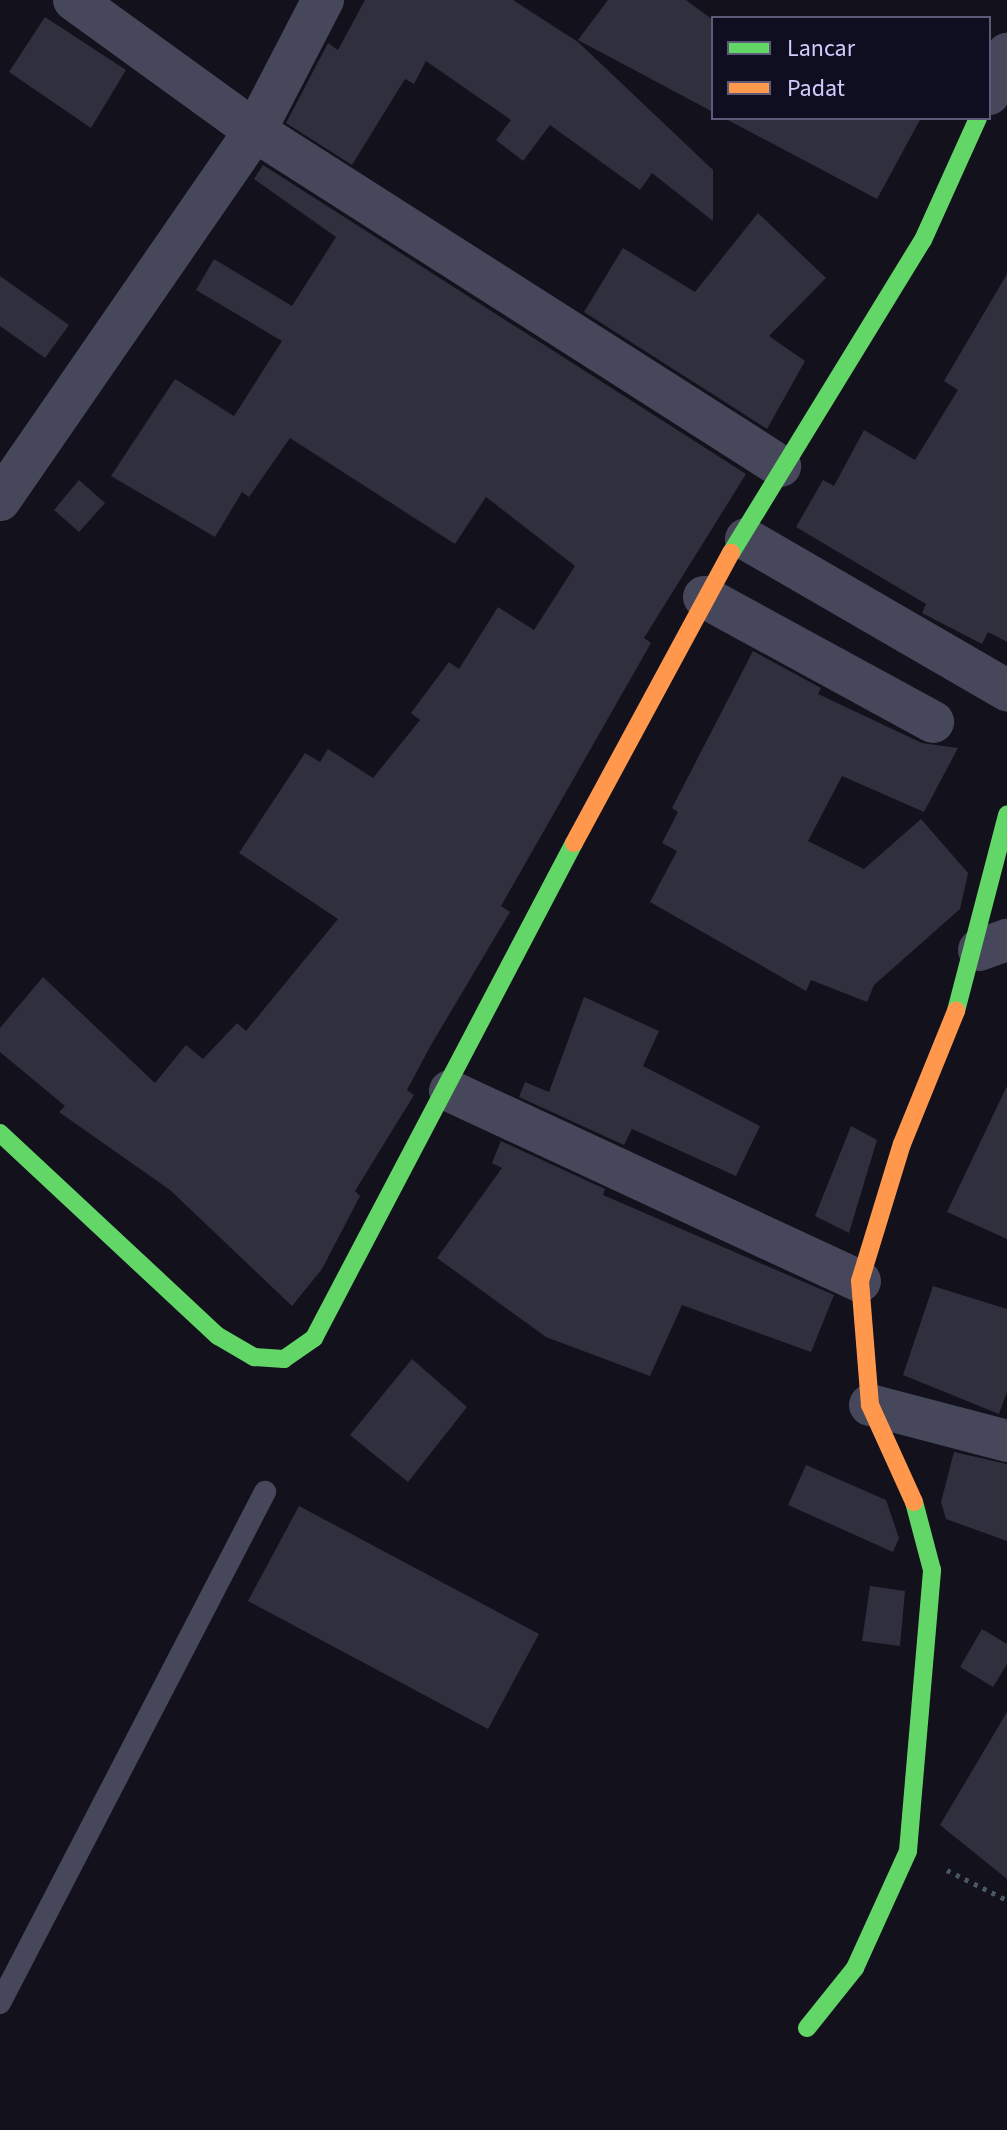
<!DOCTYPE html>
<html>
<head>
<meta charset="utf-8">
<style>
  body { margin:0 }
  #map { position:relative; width:1007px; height:2130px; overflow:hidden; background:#12111c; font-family:"Source Sans 3",sans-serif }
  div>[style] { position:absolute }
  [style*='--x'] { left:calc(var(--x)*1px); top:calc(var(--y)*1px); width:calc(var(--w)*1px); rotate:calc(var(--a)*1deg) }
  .building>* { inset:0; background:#302f3e }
  .path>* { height:5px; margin-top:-2.5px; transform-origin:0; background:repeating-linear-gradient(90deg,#485762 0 4px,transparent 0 10px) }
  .lane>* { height:22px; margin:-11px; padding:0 11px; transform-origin:11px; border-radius:11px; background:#47475c }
  .street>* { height:42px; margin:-21px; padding:0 21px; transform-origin:21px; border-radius:21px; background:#47475c }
  .fast>* { height:18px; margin:-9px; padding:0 9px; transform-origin:9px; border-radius:9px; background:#63d668 }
  .slow>* { height:18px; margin:-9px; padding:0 9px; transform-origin:9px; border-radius:9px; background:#ff974d }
  span { translate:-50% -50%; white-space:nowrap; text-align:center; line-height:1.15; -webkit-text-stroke:6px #0f0d20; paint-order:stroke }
  .legend { position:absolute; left:711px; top:16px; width:280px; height:104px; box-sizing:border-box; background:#0f0d20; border:2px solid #5c5a78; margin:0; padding:10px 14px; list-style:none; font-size:24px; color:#cfcefd }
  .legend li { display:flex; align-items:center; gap:16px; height:40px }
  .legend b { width:40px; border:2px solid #5c5a78 }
</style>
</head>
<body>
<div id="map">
  <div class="building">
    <i style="clip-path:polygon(365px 0,513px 0,578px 42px,713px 170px,713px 221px,652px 173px,640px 190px,550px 125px,523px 161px,496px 140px,511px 120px,426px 61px,414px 84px,405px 79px,352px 165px,286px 123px,328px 43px,338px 50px)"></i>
    <i style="clip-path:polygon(608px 0,686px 0,713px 20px,713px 112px,578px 40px)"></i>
    <i style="clip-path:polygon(45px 17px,126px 70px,91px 128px,9px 72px)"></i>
    <i style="clip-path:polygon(724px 118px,921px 118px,877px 199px)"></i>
    <i style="clip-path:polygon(263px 165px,746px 474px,644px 638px,651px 643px,501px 906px,510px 912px,431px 1045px,407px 1090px,414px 1095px,355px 1191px,360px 1196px,322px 1269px,292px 1306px,170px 1190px,59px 1112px,65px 1106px,0 1052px,0 1028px,43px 977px,155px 1083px,186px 1045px,203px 1059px,237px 1023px,246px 1031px,338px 919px,239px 853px,305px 753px,320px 762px,328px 749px,373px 778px,420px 720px,411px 713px,449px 662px,459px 669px,498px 607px,534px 630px,575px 566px,486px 497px,455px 544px,290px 438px,249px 497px,242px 492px,215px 537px,111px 476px,175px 379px,234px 416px,282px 341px,196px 290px,214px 259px,292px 306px,336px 237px,254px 179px)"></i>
    <i style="clip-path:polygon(758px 213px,826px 278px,769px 336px,805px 361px,767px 429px,584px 312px,623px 248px,695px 292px)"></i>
    <i style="clip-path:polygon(1007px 274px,1007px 642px,988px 632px,982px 644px,922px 613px,926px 604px,796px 527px,823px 480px,834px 486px,864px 430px,915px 460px,958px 390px,944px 381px)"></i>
    <i style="clip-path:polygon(0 276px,69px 325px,45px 358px,0 326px)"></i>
    <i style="clip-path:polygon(79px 480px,105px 503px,79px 532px,54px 510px)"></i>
    <i style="clip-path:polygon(753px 651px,821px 688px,818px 694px,922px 743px,958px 748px,924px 812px,842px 776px,808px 841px,864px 869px,921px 819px,968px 873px,960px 909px,874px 985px,867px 1002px,811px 980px,806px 991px,650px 902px,677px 851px,662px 843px,678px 812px,672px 808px)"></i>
    <i style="clip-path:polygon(584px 997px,659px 1031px,643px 1066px,760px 1126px,736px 1176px,632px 1129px,624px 1145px,519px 1097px,525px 1082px,549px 1092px)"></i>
    <i style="clip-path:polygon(1007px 1086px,1007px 1239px,947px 1212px)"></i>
    <i style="clip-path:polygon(851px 1126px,877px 1140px,849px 1233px,815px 1216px)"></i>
    <i style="clip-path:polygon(501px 1141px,605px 1189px,603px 1195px,834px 1295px,811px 1352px,682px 1305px,650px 1376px,546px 1337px,437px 1258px,502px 1168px,492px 1163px)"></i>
    <i style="clip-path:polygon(933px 1286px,1007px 1309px,1007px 1392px,999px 1414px,903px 1375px)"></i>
    <i style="clip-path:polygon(412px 1359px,467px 1407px,408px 1482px,350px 1435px)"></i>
    <i style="clip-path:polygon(954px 1452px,1007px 1464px,1007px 1541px,946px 1519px,941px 1502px)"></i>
    <i style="clip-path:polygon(806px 1465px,886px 1500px,899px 1538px,893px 1552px,788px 1505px)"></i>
    <i style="clip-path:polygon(299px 1506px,539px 1634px,488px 1729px,248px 1601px)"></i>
    <i style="clip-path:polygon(870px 1586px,905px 1591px,900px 1646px,862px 1641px)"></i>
    <i style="clip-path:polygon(982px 1629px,1007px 1644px,1007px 1664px,993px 1687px,960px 1667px)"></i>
    <i style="clip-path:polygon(1007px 1712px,1007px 1879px,940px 1825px)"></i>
  </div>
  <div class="path">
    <i style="--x:947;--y:1870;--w:67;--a:26.6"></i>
  </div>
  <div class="lane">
    <i style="--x:0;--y:2003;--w:576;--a:-62.59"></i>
  </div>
  <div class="street">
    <i style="--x:74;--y:0;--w:223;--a:35.9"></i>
    <i style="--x:255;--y:131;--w:623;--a:32.54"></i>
    <i style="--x:989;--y:94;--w:44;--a:-65.8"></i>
    <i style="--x:0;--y:500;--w:449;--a:-55.4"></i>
    <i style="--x:255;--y:131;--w:148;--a:-62.6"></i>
    <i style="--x:746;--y:539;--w:302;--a:30.1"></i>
    <i style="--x:704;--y:597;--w:261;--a:28.6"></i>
    <i style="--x:979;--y:950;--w:30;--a:-20"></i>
    <i style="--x:450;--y:1091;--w:452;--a:24.9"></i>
    <i style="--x:870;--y:1405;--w:142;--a:14.7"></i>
  </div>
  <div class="fast">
    <i style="--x:731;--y:553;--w:367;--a:-58.5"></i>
    <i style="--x:923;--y:240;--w:134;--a:-65.7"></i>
    <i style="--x:956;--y:1011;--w:203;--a:-75.4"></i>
    <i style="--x:0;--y:1133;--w:298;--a:43"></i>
    <i style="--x:218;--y:1336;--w:42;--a:30.3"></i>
    <i style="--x:254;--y:1357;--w:30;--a:4"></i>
    <i style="--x:284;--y:1359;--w:37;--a:-35"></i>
    <i style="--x:314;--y:1338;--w:559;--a:-62.29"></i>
    <i style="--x:807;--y:2028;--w:77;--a:-51.3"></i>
    <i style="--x:855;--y:1968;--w:128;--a:-65.6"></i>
    <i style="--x:908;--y:1851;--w:282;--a:-85.1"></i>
    <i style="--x:932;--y:1570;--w:70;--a:-104.8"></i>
  </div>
  <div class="slow">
    <i style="--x:574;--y:843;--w:330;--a:-61.6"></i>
    <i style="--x:914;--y:1502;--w:107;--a:-114.4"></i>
    <i style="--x:870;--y:1405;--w:124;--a:-94.6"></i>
    <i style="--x:860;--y:1281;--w:143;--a:-73"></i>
    <i style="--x:902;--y:1144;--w:144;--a:-67.9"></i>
  </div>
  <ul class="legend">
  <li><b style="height:10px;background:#63d668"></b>Lancar</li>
  <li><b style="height:10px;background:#ff974d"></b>Padat</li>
  </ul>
</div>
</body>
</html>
